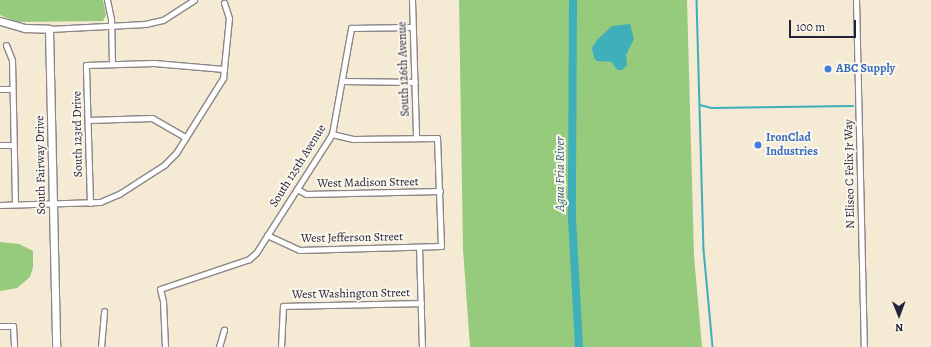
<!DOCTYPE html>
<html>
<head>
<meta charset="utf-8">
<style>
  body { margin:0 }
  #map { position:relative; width:931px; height:347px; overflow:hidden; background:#f5ead4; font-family:Alegreya,serif }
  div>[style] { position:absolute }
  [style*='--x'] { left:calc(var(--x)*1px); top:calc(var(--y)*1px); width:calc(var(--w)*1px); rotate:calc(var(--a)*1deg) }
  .green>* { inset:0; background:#96ca7c }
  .water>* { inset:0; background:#3fafba }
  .stream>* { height:1.5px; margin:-0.75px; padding:0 0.75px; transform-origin:0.75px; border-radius:0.75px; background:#3fafba }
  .river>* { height:8px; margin:-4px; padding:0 4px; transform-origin:4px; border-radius:4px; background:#3fafba }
  .roads { filter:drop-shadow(1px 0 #8c8688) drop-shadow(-1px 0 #8c8688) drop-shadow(0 1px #8c8688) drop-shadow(0 -1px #8c8688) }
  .street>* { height:5px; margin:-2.5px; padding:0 2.5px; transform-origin:2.5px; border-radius:2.5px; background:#fff }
  .secondary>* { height:7px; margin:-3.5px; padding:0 3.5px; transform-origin:3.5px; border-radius:3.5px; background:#fff }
  .dots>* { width:11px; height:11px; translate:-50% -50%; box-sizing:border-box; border:2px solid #fbf7ec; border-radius:50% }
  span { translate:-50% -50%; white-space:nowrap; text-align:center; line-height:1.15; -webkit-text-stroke:4px #fbf7ec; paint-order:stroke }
  .street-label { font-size:12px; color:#22223b }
  .shop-label { font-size:12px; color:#366cbe; font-weight:700 }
  .left { translate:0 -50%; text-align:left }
  .water-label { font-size:13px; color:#2e5a6e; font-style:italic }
  .north { position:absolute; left:879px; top:295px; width:40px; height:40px; -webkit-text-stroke:3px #fbf7ec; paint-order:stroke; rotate:179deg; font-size:11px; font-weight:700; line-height:16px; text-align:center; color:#22223b }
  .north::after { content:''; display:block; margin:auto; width:14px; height:18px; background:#22223b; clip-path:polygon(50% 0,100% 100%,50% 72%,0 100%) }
  .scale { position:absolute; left:789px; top:20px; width:67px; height:18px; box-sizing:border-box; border:2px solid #22223b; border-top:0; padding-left:5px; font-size:12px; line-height:14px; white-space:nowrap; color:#22223b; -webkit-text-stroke:3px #fbf7ec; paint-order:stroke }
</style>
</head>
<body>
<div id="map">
  <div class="green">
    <i style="clip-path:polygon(0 0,103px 0,106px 15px,103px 21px,17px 22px,0 15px)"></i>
    <i style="clip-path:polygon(459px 0,687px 0,694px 256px,702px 347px,470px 347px,463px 249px)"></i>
    <i style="clip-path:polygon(0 242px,19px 244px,33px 251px,33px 267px,30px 277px,17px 288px,0 291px)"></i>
  </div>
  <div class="water">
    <i style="clip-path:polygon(630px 24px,634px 39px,626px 55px,627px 65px,622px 70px,617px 70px,612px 62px,597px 61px,594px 58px,592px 48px,597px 40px,612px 26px)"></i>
  </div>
  <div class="stream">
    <i style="--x:697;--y:0;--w:250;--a:88.4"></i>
    <i style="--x:704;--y:250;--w:97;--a:84.7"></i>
    <i style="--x:700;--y:105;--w:12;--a:14"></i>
    <i style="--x:712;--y:108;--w:141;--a:-0.8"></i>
  </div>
  <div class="river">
    <i style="--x:573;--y:0;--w:218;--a:90.3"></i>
    <i style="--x:572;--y:218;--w:129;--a:86.9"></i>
  </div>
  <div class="roads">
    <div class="street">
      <i style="--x:107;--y:0;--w:19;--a:78"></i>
      <i style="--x:111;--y:19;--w:45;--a:88.7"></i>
      <i style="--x:412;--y:0;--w:137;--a:88.3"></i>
      <i style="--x:856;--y:0;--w:347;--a:88.7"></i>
      <i style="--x:49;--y:29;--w:96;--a:-3"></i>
      <i style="--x:145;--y:24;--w:18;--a:-13"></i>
      <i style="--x:163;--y:20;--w:37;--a:-33"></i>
      <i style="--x:6;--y:45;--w:16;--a:68"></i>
      <i style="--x:12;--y:60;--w:144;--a:88.8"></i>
      <i style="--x:344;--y:81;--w:71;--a:0.8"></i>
      <i style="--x:0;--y:89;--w:12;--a:0"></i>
      <i style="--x:88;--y:120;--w:64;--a:-1.8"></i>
      <i style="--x:152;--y:118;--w:39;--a:30"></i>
      <i style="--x:0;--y:145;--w:13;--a:0"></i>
      <i style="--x:297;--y:189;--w:10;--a:29"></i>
      <i style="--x:306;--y:194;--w:134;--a:-1.3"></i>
      <i style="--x:90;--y:203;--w:138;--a:-91.7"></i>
      <i style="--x:86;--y:65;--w:68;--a:-1.7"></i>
      <i style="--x:154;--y:63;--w:70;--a:4.9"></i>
      <i style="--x:0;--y:205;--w:100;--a:-1.7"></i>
      <i style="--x:100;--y:202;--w:21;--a:-23"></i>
      <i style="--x:119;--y:194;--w:54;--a:-32.8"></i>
      <i style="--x:164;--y:165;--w:17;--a:-45"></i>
      <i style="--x:176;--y:153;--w:89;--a:-57.9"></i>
      <i style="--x:223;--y:78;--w:60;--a:-84.3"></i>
      <i style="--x:229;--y:18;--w:16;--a:-108"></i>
      <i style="--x:267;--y:235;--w:35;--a:25"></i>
      <i style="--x:299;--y:250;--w:142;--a:-1.6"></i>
      <i style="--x:441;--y:246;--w:108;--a:-92.1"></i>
      <i style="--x:437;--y:138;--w:84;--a:179.3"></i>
      <i style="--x:353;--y:139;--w:22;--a:-167"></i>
      <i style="--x:419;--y:247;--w:100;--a:88.3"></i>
      <i style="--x:0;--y:326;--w:13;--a:0"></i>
      <i style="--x:13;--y:326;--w:21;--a:87"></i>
      <i style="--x:101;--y:347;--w:36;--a:-85"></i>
      <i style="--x:165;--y:347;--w:46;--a:-92.5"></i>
      <i style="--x:163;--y:301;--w:12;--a:-104"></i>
      <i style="--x:160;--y:289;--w:94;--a:-18.6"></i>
      <i style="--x:249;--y:259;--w:9;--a:-41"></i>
      <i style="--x:256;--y:253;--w:141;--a:-57.4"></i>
      <i style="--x:332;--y:134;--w:108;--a:-79.8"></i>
      <i style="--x:351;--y:28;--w:61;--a:-0.9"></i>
      <i style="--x:219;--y:347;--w:18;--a:-74"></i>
      <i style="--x:281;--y:347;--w:41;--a:-87.2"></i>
      <i style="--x:283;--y:306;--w:138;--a:-1.2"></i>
    </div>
    <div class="secondary">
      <i style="--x:0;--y:21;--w:26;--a:16"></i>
      <i style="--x:25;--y:28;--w:24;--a:2"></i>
      <i style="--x:49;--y:29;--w:318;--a:88.7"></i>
    </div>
  </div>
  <div class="dots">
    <i style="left:828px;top:69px;background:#3f7fe0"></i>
    <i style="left:758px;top:145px;background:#3f7fe0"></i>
  </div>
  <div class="street-label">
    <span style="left:404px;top:69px;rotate:-92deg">South 126th Avenue</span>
    <span style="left:78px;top:134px;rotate:-91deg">South 123rd Drive</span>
    <span style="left:41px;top:165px;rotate:-91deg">South Fairway Drive</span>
    <span style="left:298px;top:166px;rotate:-58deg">South 125th Avenue</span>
    <span style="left:850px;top:174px;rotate:-91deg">N Eliseo C Felix Jr Way</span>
    <span style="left:368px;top:183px;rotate:-1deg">West Madison Street</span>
    <span style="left:352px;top:238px;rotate:-1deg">West Jefferson Street</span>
    <span style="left:351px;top:294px;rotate:-1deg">West Washington Street</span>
  </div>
  <div class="shop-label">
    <span class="left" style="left:836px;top:69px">ABC Supply</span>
    <span class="left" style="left:766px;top:145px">IronClad<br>Industries</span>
  </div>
  <div class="water-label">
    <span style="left:560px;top:174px;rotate:-90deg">Agua Fria River</span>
  </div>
  <div class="north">N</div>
  <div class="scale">100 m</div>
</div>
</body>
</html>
